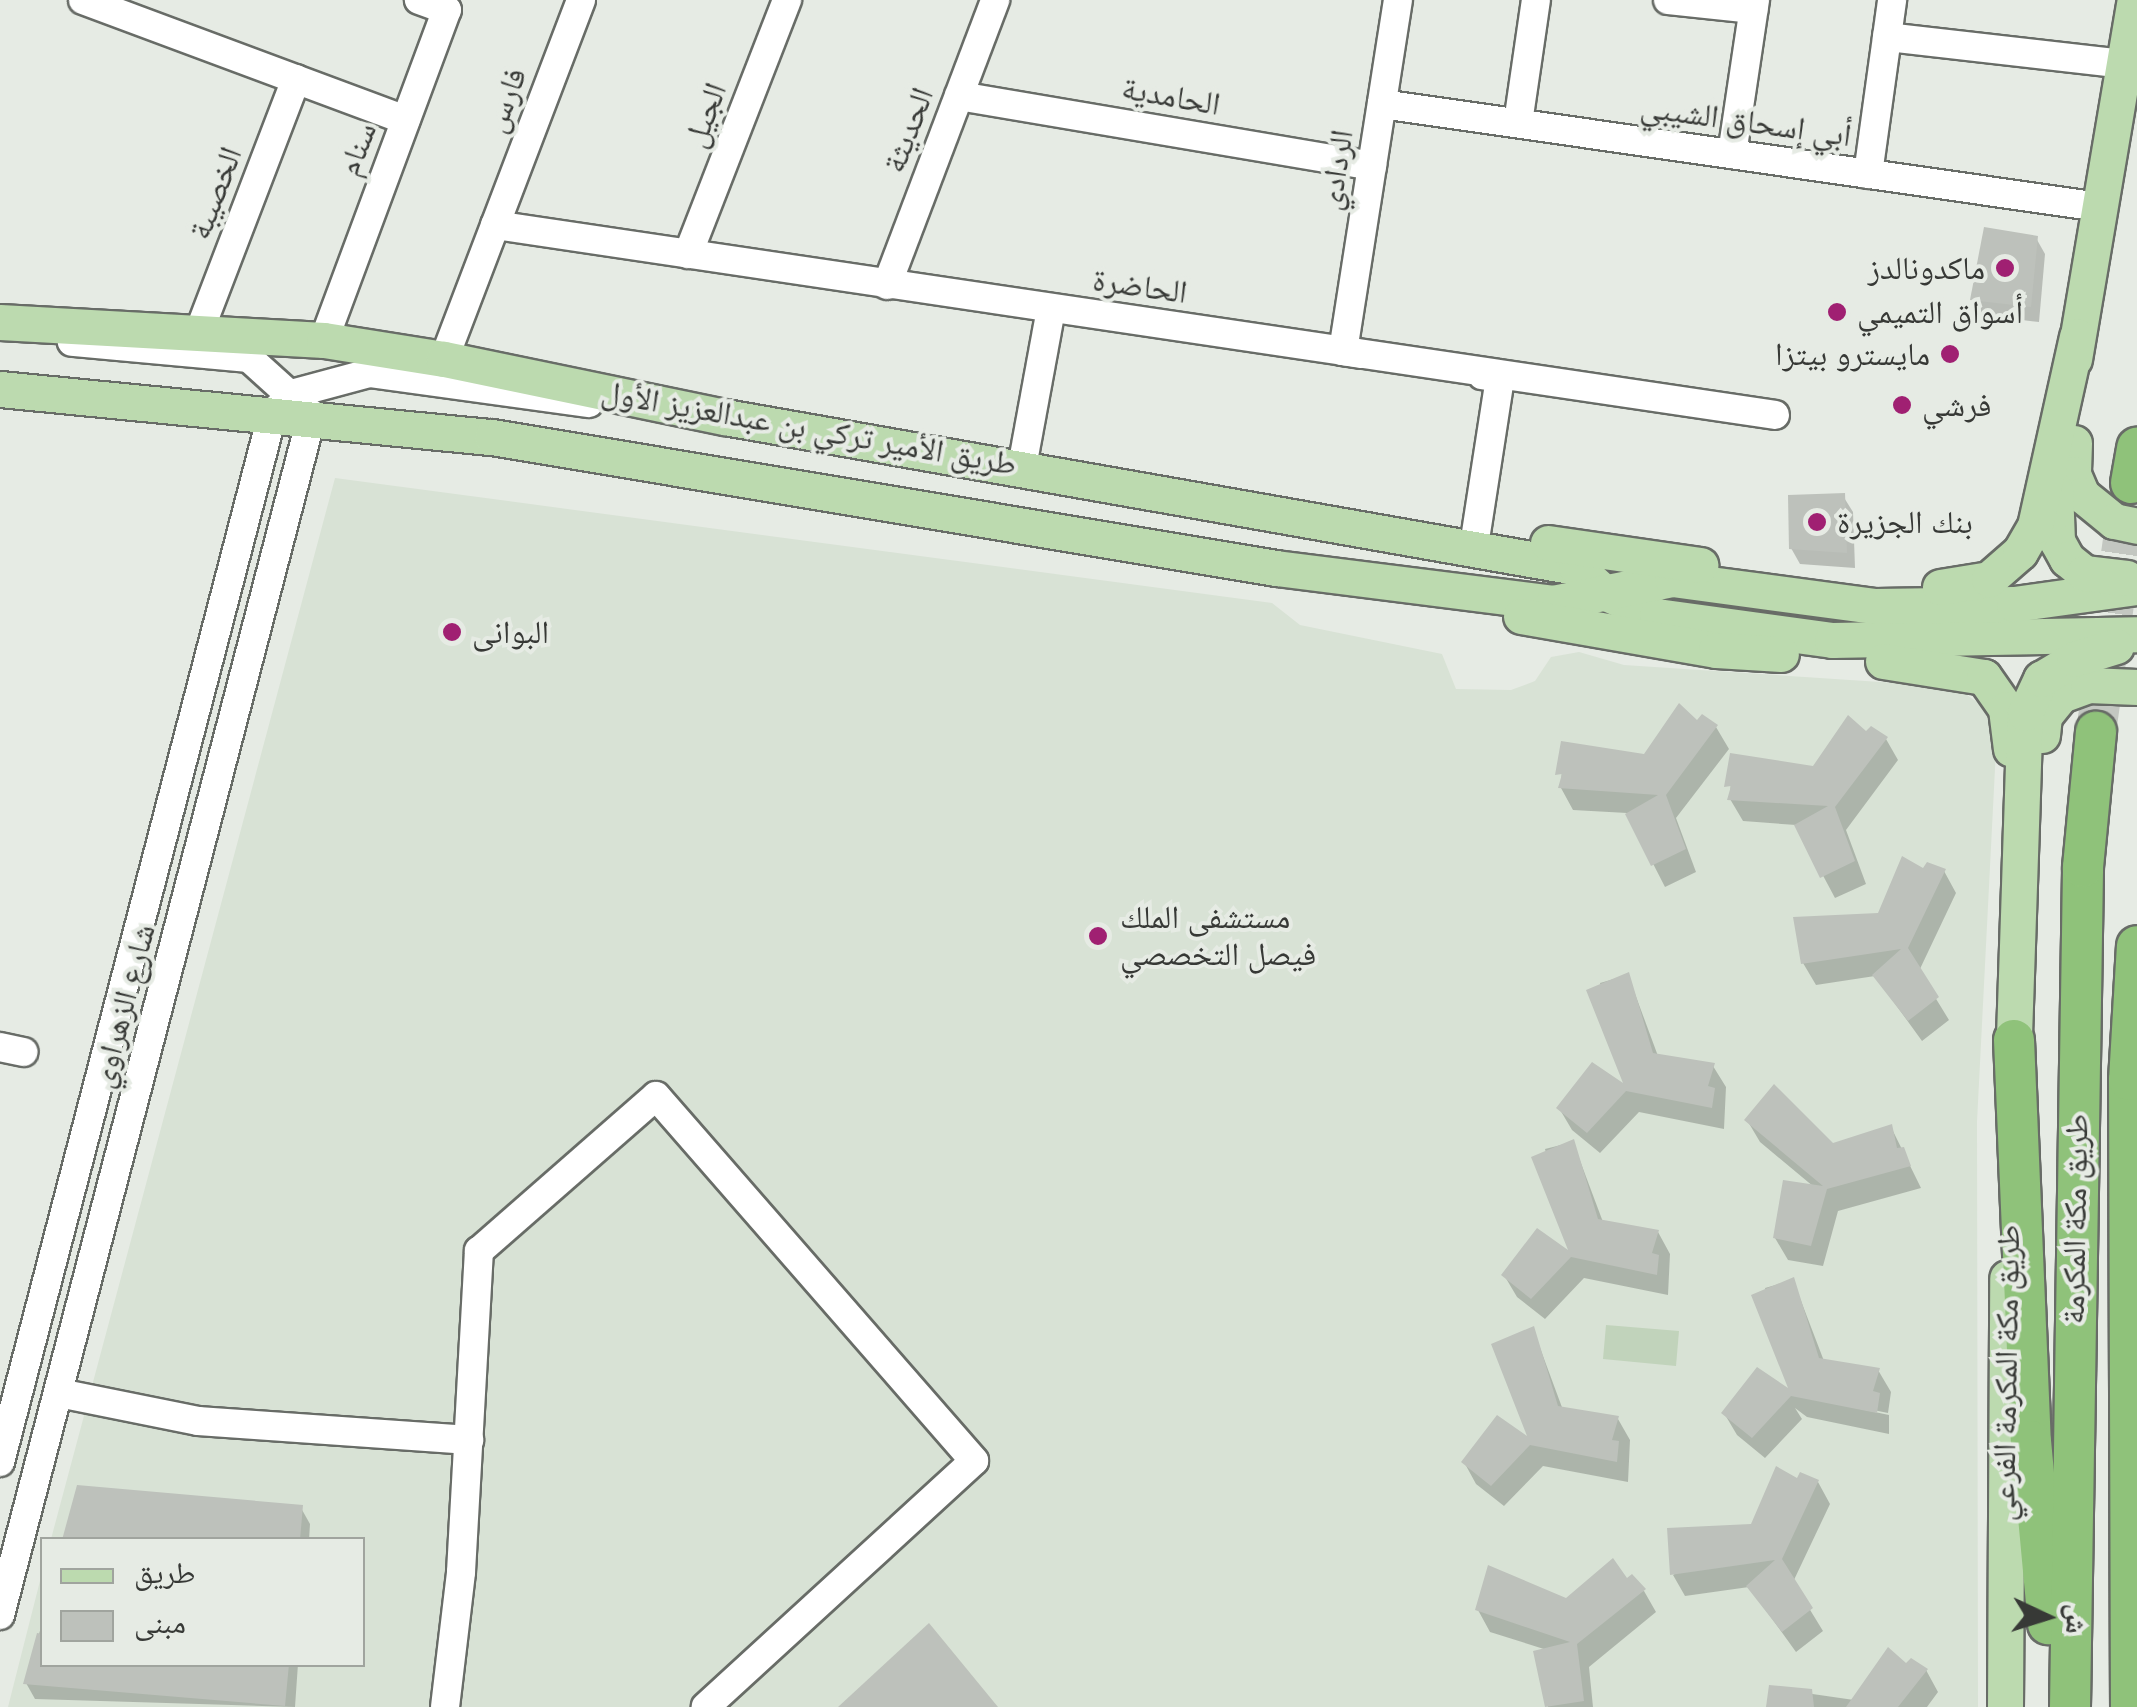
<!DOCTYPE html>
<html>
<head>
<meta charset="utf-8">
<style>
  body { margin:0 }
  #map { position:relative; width:2137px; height:1707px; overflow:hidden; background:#e6ebe4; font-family:Montserrat,"Noto Naskh Arabic",sans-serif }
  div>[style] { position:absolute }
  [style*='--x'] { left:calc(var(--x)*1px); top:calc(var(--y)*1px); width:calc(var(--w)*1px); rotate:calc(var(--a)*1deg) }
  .built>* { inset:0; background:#d8e2d5 }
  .green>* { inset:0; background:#c1d3bb }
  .shadow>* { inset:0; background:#0003 }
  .building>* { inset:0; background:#bdc1bb }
  .highway-tunnel>* { height:40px; margin-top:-20px; transform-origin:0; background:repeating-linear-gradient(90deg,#c3c7c1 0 40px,transparent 0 60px) }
  .roads { filter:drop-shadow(2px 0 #686c67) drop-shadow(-2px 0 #686c67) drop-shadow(0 2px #686c67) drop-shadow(0 -2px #686c67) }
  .minor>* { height:28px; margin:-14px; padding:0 14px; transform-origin:14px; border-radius:14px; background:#fff }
  .major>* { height:35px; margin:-17.5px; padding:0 17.5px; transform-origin:17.5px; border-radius:17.5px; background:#bcdaaf }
  .highway>* { height:40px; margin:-20px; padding:0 20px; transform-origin:20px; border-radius:20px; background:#8fc27a }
  .dots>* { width:28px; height:28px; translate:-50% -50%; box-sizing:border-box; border:5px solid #e6ebe4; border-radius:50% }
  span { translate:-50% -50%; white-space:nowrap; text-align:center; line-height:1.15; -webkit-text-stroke:8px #e6ebe4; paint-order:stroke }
  .street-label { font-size:32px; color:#373936 }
  .poi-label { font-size:32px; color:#373936 }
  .right { translate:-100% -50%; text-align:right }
  .left { translate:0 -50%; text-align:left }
  .legend { position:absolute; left:40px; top:1537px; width:325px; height:130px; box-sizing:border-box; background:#e6ebe4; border:2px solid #a0a49e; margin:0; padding:12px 18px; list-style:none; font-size:30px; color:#373936 }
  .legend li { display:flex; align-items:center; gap:20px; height:50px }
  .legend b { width:50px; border:2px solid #a0a49e }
  .north { position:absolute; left:1997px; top:1567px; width:100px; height:100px; -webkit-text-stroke:8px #e6ebe4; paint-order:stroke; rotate:94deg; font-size:28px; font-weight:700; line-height:40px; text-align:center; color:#373936 }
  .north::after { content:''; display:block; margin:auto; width:35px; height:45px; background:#373936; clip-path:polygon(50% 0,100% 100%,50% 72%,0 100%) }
</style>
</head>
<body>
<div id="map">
  <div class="built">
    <i style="clip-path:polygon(335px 478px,1272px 603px,1300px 625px,1442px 654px,1456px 689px,1511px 690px,1535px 681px,1551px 657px,1579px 652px,1624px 665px,1956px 687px,1988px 710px,1996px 749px,1977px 1122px,1978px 1707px,8px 1707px,42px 1573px,42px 1664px,362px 1664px,362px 1540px,51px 1539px)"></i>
  </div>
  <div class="green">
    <i style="clip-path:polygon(1606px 1325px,1679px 1331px,1676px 1366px,1603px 1359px)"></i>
  </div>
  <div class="shadow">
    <i style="clip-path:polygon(2036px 238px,2045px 254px,2039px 322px,1982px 315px,1973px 299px)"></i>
    <i style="clip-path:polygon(1843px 496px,1853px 512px,1855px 568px,1800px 564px,1791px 548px)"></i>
    <i style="clip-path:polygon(1716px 727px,1729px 749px,1676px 818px,1696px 872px,1665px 887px,1627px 813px,1573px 810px,1561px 788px,1563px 744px,1645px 757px)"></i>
    <i style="clip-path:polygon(1886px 739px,1898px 760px,1846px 830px,1866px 884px,1835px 898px,1796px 825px,1743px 821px,1730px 799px,1732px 756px,1814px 768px)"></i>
    <i style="clip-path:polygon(1924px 871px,1944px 871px,1956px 893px,1919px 971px,1949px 1020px,1922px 1041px,1875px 976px,1816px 985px,1803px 963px,1879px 915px)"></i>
    <i style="clip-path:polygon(1628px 975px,1658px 1056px,1713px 1066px,1726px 1087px,1724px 1129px,1639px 1112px,1600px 1153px,1572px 1130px,1559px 1108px,1629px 1090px,1600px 983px)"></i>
    <i style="clip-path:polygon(1747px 1120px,1833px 1146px,1891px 1127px,1921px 1188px,1838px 1211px,1823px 1266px,1788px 1260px,1775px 1238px,1814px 1187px,1760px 1142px)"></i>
    <i style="clip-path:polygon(1573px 1142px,1603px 1222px,1658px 1232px,1670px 1254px,1668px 1295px,1584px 1278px,1545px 1319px,1517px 1297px,1504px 1275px,1537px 1232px,1574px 1257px,1545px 1149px)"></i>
    <i style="clip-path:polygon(1793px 1280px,1824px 1361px,1878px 1370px,1891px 1392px,1888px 1413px,1794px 1394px,1765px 1288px)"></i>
    <i style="clip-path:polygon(1533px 1329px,1563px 1410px,1618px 1419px,1630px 1440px,1628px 1482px,1543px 1466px,1504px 1506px,1476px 1484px,1464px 1462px,1533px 1443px)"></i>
    <i style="clip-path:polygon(1794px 1395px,1889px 1415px,1889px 1434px,1807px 1417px,1795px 1408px,1802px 1419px,1765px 1458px,1737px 1435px,1724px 1413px)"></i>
    <i style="clip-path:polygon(1798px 1482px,1818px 1482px,1830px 1504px,1793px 1582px,1823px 1631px,1796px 1652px,1749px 1587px,1685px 1596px,1673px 1575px,1753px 1526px)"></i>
    <i style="clip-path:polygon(301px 1508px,310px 1524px,309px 1540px,65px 1540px)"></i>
    <i style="clip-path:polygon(1644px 1591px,1656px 1612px,1589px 1667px,1593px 1707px,1548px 1707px,1536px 1653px,1547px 1650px,1490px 1632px,1478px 1610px)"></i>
    <i style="clip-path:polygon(42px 1623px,42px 1664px,298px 1664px,295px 1707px,35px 1699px,26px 1683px)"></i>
    <i style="clip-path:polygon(1907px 1667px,1926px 1670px,1938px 1692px,1927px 1707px,1771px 1707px,1771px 1688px,1854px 1700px)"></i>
  </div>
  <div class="building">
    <i style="clip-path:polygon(1984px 227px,2038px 236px,2031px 307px,1970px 300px)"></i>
    <i style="clip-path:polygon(1845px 493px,1847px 553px,1789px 549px,1788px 495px)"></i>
    <i style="clip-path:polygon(1679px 703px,1697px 720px,1702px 714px,1718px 725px,1666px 795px,1686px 849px,1651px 866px,1625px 814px,1658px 795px,1558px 788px,1562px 774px,1555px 775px,1561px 741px,1644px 754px)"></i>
    <i style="clip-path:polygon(1848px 715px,1866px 731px,1871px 726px,1888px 737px,1835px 807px,1855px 861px,1820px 878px,1794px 825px,1828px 806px,1727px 800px,1731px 786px,1724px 787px,1730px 753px,1813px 766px)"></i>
    <i style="clip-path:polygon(1902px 856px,1923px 868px,1927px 862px,1946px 869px,1908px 948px,1939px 997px,1908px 1021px,1872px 975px,1901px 949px,1801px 964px,1793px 917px,1878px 913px)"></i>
    <i style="clip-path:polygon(1629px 972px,1653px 1053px,1715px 1063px,1708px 1086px,1715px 1088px,1712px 1108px,1626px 1091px,1587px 1133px,1556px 1108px,1592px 1062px,1623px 1083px,1586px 990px)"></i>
    <i style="clip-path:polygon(1774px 1084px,1833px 1143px,1892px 1124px,1897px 1148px,1904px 1147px,1911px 1166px,1827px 1189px,1811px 1246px,1773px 1238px,1783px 1180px,1823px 1186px,1744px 1120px)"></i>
    <i style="clip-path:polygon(1574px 1139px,1598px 1219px,1659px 1230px,1652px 1253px,1659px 1255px,1657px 1275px,1571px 1257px,1531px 1299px,1501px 1275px,1537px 1228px,1568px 1250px,1531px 1157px)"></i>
    <i style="clip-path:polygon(1794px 1277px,1819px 1358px,1880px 1368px,1873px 1391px,1880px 1393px,1877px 1413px,1791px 1396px,1752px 1438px,1721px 1413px,1757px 1367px,1788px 1388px,1751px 1295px)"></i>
    <i style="clip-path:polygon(1534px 1326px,1558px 1406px,1619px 1416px,1612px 1440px,1619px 1441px,1617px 1462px,1530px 1445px,1491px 1486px,1461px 1462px,1497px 1415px,1527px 1436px,1491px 1344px)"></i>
    <i style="clip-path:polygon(1776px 1466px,1797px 1478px,1800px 1472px,1819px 1480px,1782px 1559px,1813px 1608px,1782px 1632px,1746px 1586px,1775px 1560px,1670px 1575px,1667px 1528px,1751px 1524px)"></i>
    <i style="clip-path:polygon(77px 1485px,303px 1505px,300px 1540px,62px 1540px)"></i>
    <i style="clip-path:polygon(1613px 1558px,1627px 1578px,1632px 1574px,1646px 1589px,1577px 1644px,1584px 1701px,1545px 1707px,1533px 1651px,1570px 1642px,1475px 1610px,1488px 1565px,1566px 1598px)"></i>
    <i style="clip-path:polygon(929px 1623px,998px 1707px,838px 1707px)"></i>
    <i style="clip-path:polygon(37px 1633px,42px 1634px,42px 1664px,289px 1664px,285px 1706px,23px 1684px)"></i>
    <i style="clip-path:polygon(1888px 1647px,1906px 1663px,1911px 1658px,1928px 1669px,1898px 1707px,1846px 1707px)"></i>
    <i style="clip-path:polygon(1769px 1685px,1812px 1689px,1814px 1707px,1766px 1707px)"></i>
  </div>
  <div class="highway-tunnel">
    <i style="--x:2096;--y:732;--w:251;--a:-82"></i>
  </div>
  <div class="roads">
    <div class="minor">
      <i style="--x:83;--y:0;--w:344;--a:20.4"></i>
      <i style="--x:1668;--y:0;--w:86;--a:6"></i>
      <i style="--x:1887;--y:37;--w:239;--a:6.5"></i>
      <i style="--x:959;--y:96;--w:419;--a:9.6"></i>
      <i style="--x:1382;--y:104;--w:724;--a:8.17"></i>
      <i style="--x:1518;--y:123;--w:124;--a:-81.7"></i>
      <i style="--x:1732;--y:154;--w:156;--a:-81.5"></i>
      <i style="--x:1868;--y:174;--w:176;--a:-82.1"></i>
      <i style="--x:495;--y:225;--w:1294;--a:8.44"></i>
      <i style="--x:688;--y:254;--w:273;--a:-68.7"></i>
      <i style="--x:887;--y:285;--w:305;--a:-69.2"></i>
      <i style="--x:199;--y:332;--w:271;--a:-69"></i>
      <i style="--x:324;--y:340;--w:352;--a:-69.6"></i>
      <i style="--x:447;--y:10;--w:30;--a:-160"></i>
      <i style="--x:1361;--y:354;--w:18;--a:-171"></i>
      <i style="--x:1343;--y:351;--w:355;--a:-81.1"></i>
      <i style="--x:444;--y:359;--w:384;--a:-69.1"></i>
      <i style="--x:1022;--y:467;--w:161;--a:-79.6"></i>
      <i style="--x:1476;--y:533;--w:157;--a:-81.2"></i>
      <i style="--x:1500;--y:378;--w:18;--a:-171"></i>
      <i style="--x:0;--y:1047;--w:24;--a:12"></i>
      <i style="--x:59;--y:1393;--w:142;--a:11.4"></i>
      <i style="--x:198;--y:1421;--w:272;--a:4"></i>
      <i style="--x:0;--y:1462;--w:1085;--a:-75.43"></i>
      <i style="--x:273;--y:412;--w:29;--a:-41"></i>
      <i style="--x:295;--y:393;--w:77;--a:-15.1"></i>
      <i style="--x:369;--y:373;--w:222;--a:7.8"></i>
      <i style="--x:0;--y:1615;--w:1240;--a:-75.43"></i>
      <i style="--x:312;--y:415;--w:85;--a:-137.9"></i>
      <i style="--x:249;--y:358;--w:178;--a:-174.8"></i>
      <i style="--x:445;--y:1707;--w:136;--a:-83.2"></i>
      <i style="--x:461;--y:1572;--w:322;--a:-86.8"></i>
      <i style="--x:479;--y:1251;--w:235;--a:-41.2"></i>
      <i style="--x:656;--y:1096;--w:484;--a:48.9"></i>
      <i style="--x:974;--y:1461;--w:364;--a:137.5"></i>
    </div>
    <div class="major">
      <i style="--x:0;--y:322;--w:324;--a:3.2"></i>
      <i style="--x:324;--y:340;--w:121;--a:9"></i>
      <i style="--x:444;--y:359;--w:287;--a:11.7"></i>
      <i style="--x:725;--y:417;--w:864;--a:10"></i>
      <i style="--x:1576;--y:567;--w:38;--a:42"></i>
      <i style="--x:1604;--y:592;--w:58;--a:24.4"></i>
      <i style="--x:1657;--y:616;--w:177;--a:7.8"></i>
      <i style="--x:1832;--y:640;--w:305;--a:-1.1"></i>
      <i style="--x:2074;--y:359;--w:364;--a:-80.4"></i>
      <i style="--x:0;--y:389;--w:494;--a:5.6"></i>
      <i style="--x:492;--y:437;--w:795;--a:9.49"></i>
      <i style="--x:1276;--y:568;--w:279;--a:7.2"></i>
      <i style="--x:1553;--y:603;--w:121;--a:-11.4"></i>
      <i style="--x:1672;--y:579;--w:205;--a:7.6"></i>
      <i style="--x:1875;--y:606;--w:139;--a:-0.8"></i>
      <i style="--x:2014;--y:604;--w:124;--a:-7.9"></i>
      <i style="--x:2074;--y:443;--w:31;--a:92"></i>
      <i style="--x:2073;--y:474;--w:23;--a:67"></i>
      <i style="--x:2082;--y:495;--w:41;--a:39.1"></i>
      <i style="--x:2114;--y:521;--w:24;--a:12"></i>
      <i style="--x:2055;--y:489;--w:52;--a:87.8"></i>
      <i style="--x:2057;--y:541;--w:21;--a:61"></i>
      <i style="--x:2067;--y:559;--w:22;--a:39"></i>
      <i style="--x:2084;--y:573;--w:43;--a:6.6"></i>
      <i style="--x:1548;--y:543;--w:154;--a:8.2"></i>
      <i style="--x:1940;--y:587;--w:50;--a:-9.3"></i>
      <i style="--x:1989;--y:579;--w:41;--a:-41.1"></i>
      <i style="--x:2020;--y:552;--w:30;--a:-60"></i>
      <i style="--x:2035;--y:526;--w:194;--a:-77.5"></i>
      <i style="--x:1521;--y:616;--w:198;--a:9.9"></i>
      <i style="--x:1716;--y:650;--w:65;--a:3.5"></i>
      <i style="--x:1883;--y:661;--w:102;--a:9"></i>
      <i style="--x:1984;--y:677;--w:39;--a:55"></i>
      <i style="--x:2006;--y:709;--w:40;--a:82.9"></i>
      <i style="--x:2042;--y:735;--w:19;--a:-84"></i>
      <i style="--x:2044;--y:716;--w:27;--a:-51"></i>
      <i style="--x:2061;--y:695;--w:29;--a:-20"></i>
      <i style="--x:2088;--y:685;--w:49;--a:2.3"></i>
      <i style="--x:2013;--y:1066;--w:353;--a:-88.1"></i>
      <i style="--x:2025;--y:713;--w:38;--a:-65"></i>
      <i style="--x:2041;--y:679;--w:39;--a:-31"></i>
      <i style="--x:2074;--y:659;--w:44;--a:-17.2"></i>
      <i style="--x:2005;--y:1707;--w:429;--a:-89.7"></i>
    </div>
    <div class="highway">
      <i style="--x:2131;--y:483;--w:36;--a:-80"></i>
      <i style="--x:2014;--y:1040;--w:401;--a:87.6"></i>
      <i style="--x:2031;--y:1441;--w:184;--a:84.7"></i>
      <i style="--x:2070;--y:1707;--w:840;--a:-89.11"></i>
      <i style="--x:2083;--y:867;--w:136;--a:-84.5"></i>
      <i style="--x:2131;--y:1707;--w:627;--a:-90.18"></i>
      <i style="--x:2129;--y:1080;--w:134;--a:-86.6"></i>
    </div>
  </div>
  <div class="dots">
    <i style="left:2005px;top:268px;background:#a02072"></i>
    <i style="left:1837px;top:312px;background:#a02072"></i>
    <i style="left:1950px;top:354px;background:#a02072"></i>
    <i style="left:1902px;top:405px;background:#a02072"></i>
    <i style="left:1817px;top:522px;background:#a02072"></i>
    <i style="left:452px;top:632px;background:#a02072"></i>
    <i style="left:1098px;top:936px;background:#a02072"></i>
  </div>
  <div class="street-label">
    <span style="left:1171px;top:96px;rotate:10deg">الحامدية</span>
    <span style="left:505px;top:100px;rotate:-69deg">فارس</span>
    <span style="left:705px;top:115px;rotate:-69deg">الجيل</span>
    <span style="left:1746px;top:121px;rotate:8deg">أبي إسحاق الشيبي</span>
    <span style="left:908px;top:130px;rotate:-69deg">الحديثة</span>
    <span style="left:357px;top:149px;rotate:-69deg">سنام</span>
    <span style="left:1336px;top:170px;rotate:-81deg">الردادي</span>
    <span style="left:215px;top:193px;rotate:-69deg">الخصيبة</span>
    <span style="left:1140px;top:286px;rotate:8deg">الحاضرة</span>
    <span style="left:809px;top:428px;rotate:10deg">طريق الأمير تركي بن عبدالعزيز الأول</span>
    <span style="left:123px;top:1006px;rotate:-75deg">شارع الزهراوي</span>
    <span style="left:2075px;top:1219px;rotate:-89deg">طريق مكة المكرمة</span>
    <span style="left:2006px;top:1373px;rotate:-89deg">طريق مكة المكرمة الفرعي</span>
  </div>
  <div class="poi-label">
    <span class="right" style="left:1985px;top:268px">ماكدونالدز</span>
    <span class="left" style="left:1857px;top:312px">أسواق التميمي</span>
    <span class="right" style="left:1930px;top:354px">مايسترو بيتزا</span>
    <span class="left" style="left:1922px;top:405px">فرشي</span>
    <span class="left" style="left:1837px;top:522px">بنك الجزيرة</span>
    <span class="left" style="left:472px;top:632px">البوانى</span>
    <span class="left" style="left:1120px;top:936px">مستشفى الملك<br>فيصل التخصصي</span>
  </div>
  <ul class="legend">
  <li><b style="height:12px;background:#bcdaaf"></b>طريق</li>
  <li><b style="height:28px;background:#bdc1bb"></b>مبنى</li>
  </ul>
  <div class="north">ش</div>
</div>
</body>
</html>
